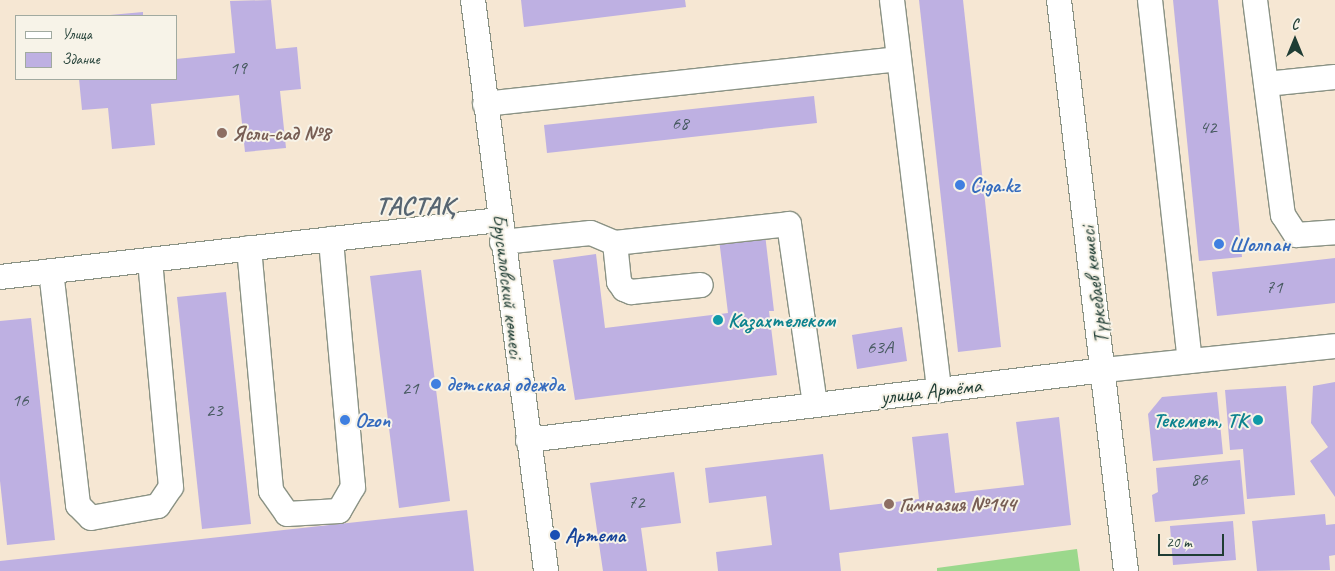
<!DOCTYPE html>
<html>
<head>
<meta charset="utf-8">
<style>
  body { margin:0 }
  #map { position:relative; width:1335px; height:571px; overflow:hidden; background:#f6e7d3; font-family:Caveat,sans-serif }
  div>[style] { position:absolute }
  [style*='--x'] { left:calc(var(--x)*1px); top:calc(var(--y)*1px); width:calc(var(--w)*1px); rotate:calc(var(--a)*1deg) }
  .green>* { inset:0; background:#9bd88c }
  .building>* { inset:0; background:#beb0e2 }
  .roads { filter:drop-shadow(1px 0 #8a9284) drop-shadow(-1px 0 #8a9284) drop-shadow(0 1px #8a9284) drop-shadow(0 -1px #8a9284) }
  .minor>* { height:24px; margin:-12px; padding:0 12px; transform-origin:12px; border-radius:12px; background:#fff }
  .dots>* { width:14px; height:14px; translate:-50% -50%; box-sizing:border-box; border:2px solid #f7f3e8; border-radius:50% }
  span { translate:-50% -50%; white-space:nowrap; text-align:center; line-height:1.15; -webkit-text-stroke:4px #f7f3e8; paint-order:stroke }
  .number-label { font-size:19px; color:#475a60 }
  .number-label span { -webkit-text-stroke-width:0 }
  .education-label { font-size:21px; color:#785e54; font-weight:700 }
  .left { translate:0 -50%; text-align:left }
  .shop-label { font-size:21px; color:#366cbe; font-weight:700 }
  .street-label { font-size:21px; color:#1f3d34 }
  .culture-label { font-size:21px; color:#0d838f; font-weight:700 }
  .right { translate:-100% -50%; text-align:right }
  .transit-label { font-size:21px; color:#164399; font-weight:700 }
  .district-label { font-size:26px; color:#576571; font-weight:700; letter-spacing:1px }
  .legend { position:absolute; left:15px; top:15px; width:162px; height:65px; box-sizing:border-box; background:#f7f3e8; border:1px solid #a1aaa0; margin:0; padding:6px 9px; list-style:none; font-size:15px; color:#1f3d34 }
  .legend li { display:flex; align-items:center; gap:10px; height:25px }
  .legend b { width:25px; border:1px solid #a1aaa0 }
  .north { position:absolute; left:1270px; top:15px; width:50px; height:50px; -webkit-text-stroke:4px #f7f3e8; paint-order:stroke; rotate:0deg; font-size:14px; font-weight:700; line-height:20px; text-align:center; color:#1f3d34 }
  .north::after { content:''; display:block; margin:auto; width:18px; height:22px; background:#1f3d34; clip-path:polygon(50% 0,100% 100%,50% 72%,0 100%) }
  .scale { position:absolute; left:1158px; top:534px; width:66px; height:22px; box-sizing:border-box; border:2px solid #1f3d34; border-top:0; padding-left:6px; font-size:15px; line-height:18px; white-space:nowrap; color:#1f3d34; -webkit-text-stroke:4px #f7f3e8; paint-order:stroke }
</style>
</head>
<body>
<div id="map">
  <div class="green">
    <i style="clip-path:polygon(1077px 549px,1080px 571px,937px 571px,937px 568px)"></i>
  </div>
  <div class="building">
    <i style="clip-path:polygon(271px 0,276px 49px,297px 47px,301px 89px,280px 91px,286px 148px,245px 152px,239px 95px,151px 104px,155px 145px,112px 149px,108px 108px,82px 110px,79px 79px,176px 79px,176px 59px,235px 53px,230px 1px)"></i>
    <i style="clip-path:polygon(521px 0,685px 0,686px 7px,524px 27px)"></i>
    <i style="clip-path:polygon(919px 0,963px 0,1001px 347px,958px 352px)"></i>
    <i style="clip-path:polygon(1173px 0,1218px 0,1242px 257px,1199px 261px)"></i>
    <i style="clip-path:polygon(143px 12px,143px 16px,110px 16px,110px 15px)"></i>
    <i style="clip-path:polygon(814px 96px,817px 123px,547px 153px,544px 125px)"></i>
    <i style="clip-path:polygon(765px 234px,774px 311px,769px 311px,777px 375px,575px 400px,553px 260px,596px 254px,605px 328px,728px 313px,719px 239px)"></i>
    <i style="clip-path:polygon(1335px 258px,1335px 303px,1217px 316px,1212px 272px)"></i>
    <i style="clip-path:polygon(421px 270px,450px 501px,399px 508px,370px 276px)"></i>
    <i style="clip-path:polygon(226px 292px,251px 524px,202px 529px,177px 297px)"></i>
    <i style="clip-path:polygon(31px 318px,55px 540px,7px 545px,0 481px,0 321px)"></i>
    <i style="clip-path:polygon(902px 327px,907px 361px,857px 369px,852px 335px)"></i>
    <i style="clip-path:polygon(1335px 382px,1335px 497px,1310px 461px,1328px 447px,1311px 423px,1313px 386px)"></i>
    <i style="clip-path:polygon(1286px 386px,1295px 495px,1247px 499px,1243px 449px,1230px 450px,1225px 390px)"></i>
    <i style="clip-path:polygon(1217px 392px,1223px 454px,1153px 461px,1148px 414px,1162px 397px)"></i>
    <i style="clip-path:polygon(1059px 417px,1071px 525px,839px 553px,841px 571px,718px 571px,716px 552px,772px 545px,766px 496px,709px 503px,705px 468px,823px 454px,830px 510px,919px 499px,912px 437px,948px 433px,955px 493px,1024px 485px,1016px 422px)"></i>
    <i style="clip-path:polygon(1240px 460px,1245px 514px,1155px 522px,1152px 495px,1158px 492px,1156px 468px)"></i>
    <i style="clip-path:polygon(674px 472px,681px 523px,641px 528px,647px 571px,603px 571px,590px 483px)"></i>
    <i style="clip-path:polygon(467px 510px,474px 571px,0 571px,0 561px)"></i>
    <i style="clip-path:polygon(1325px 514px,1326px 525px,1335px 524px,1335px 555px,1329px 556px,1330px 570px,1257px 571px,1252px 521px)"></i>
    <i style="clip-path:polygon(1233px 521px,1236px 560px,1173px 565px,1170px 526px)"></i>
  </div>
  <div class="roads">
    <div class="minor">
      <i style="--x:473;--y:0;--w:576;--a:82.71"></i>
      <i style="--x:892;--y:0;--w:393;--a:83.1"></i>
      <i style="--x:1059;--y:0;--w:575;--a:83.31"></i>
      <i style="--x:1150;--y:0;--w:363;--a:83.7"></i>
      <i style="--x:1255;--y:0;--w:217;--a:82.6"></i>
      <i style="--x:1283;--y:215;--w:24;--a:57"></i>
      <i style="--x:1296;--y:235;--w:39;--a:-4"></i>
      <i style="--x:1266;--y:84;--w:69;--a:-5.8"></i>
      <i style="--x:485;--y:104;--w:416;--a:-6.2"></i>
      <i style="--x:502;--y:242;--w:89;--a:-5.8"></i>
      <i style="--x:591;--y:233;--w:26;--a:23"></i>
      <i style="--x:615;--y:243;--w:175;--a:-6.2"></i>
      <i style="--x:789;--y:224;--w:182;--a:81.8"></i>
      <i style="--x:615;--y:243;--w:39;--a:84"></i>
      <i style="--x:619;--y:282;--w:9;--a:54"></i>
      <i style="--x:624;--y:289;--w:8;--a:23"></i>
      <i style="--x:631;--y:292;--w:70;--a:-5.7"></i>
      <i style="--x:249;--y:248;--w:244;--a:84.8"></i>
      <i style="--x:271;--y:491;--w:28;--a:55"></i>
      <i style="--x:287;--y:514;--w:52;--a:-3.3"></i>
      <i style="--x:339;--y:511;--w:28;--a:-60"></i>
      <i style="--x:353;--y:487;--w:249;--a:-95.1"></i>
      <i style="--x:51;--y:271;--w:236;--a:83.4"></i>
      <i style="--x:78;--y:505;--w:18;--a:45"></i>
      <i style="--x:91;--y:518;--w:68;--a:-10.2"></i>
      <i style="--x:158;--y:506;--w:23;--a:-56"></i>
      <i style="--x:171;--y:487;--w:228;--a:-95.3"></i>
      <i style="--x:0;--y:277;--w:502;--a:-6.52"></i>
      <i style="--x:528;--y:440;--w:580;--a:-6.93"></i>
      <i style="--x:1104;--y:370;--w:232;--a:-5.9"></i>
    </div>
  </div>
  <div class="dots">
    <i style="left:222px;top:133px;background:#8d6e63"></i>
    <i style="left:960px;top:185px;background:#3f7fe0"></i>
    <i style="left:1219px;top:244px;background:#3f7fe0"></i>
    <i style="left:718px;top:320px;background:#0f9aa8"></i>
    <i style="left:436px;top:384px;background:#3f7fe0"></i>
    <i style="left:345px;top:420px;background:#3f7fe0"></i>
    <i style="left:1258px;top:420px;background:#0f9aa8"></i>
    <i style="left:889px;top:504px;background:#8d6e63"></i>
    <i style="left:555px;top:535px;background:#1a4fb4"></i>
  </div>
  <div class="number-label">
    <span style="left:238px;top:69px">19</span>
    <span style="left:680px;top:124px">68</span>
    <span style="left:1208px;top:128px">42</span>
    <span style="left:1274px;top:288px">71</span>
    <span style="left:880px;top:348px">63А</span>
    <span style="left:410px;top:389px">21</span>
    <span style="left:20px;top:401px">16</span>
    <span style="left:214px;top:411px">23</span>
    <span style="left:1199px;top:480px">86</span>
    <span style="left:636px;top:503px">72</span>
  </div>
  <div class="education-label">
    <span class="left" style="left:232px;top:133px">Ясли-сад №8</span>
    <span class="left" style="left:899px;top:504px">Гимназия №144</span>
  </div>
  <div class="shop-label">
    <span class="left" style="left:970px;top:185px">Ciga.kz</span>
    <span class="left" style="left:1229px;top:244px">Шолпан</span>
    <span class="left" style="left:446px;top:384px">детская одежда</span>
    <span class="left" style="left:355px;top:420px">Ozon</span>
  </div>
  <div class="street-label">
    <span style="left:1094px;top:285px;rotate:-97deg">Түркебаев көшесі</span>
    <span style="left:508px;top:286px;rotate:83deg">Брусиловский көшесі</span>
    <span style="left:931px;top:391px;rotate:-7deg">улица Артёма</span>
  </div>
  <div class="culture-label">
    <span class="left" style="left:728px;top:320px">Казахтелеком</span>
    <span class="right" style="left:1248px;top:420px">Текемет, ТК</span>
  </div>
  <div class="transit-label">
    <span class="left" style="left:565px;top:535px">Артема</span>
  </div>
  <div class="district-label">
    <span style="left:416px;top:206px">ТАСТАҚ</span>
  </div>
  <ul class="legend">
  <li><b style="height:6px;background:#fff"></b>Улица</li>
  <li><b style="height:14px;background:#beb0e2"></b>Здание</li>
  </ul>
  <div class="north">С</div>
  <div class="scale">20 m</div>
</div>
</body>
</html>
